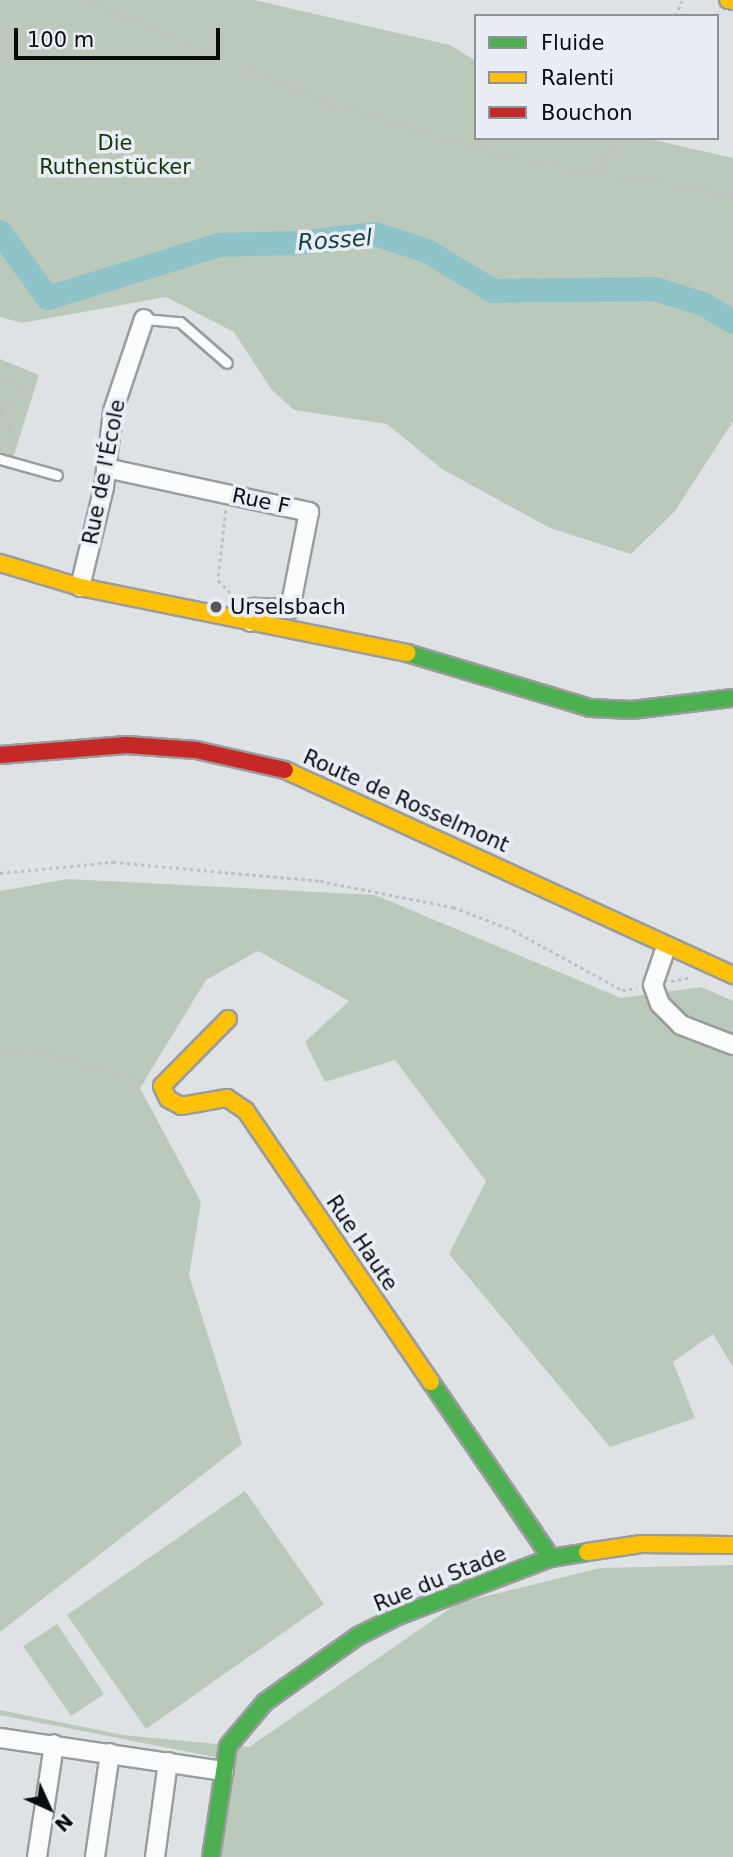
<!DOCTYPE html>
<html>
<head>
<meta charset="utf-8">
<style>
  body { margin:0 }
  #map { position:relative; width:733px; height:1857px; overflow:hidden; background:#dfe2e5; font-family:"DejaVu Sans",sans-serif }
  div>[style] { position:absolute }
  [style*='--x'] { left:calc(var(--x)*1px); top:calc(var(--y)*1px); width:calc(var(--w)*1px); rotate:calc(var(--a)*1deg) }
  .green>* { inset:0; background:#bbc9ba }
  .river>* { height:24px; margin:-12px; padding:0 12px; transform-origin:12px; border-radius:12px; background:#8ec3c9 }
  .path>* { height:2.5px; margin-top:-1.25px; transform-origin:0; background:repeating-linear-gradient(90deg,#bfc1c2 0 3.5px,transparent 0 7px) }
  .roads { filter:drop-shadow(2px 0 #9a9c9e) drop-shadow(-2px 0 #9a9c9e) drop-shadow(0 2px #9a9c9e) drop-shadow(0 -2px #9a9c9e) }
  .lane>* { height:9px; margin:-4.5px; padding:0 4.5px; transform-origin:4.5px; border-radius:4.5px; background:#fafbfb }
  .street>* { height:18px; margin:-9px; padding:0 9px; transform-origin:9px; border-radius:9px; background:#fafbfb }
  .fast>* { height:16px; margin:-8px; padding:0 8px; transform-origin:8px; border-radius:8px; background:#4caf50 }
  .slow>* { height:16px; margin:-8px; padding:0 8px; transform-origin:8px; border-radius:8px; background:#ffc107 }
  .jam>* { height:16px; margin:-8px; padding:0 8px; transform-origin:8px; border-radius:8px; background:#c62828 }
  .dots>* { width:19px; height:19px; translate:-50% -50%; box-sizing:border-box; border:4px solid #e9eef6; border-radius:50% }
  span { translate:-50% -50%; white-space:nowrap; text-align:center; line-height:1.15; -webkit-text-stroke:7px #e9eef6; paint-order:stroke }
  .park-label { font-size:21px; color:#133606 }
  .street-label { font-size:21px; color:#0a0c0e }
  .poi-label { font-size:21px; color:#0a0c0e }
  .left { translate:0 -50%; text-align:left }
  .water-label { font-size:23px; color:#1a3f42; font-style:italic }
  .legend { position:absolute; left:474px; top:14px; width:245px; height:126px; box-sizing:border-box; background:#e9eef6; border:2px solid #909499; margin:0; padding:9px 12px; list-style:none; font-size:21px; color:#0a0c0e }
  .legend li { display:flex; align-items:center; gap:14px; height:35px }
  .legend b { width:35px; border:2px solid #909499 }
  .north { position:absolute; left:14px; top:1773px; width:70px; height:70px; -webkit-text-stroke:5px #e9eef6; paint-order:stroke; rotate:135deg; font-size:19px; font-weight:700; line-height:28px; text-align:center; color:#0a0c0e }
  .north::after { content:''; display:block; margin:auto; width:24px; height:32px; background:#0a0c0e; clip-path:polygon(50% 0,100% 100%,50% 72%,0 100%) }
  .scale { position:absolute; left:14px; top:28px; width:206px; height:32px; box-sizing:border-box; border:4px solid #0a0c0e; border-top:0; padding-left:9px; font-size:21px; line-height:24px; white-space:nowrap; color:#0a0c0e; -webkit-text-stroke:5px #e9eef6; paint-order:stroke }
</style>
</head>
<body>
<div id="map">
  <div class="green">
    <i style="clip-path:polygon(0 0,254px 0,450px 45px,476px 61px,476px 138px,645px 138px,733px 158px,733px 421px,675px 511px,631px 554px,550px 528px,442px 469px,387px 424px,294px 410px,271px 389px,234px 332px,166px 297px,22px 323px,0 317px)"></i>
    <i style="clip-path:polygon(0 359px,39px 375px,13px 458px,0 454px)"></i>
    <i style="clip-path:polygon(68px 879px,375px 895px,621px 998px,701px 987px,733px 1001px,733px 1367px,713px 1334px,673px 1362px,695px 1418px,610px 1447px,449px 1254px,486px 1181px,395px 1060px,325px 1082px,305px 1042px,349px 1001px,258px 951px,206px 980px,140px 1088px,201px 1202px,189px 1275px,242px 1444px,0 1632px,0 891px)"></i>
    <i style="clip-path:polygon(245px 1491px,324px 1604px,146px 1729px,67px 1615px)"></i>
    <i style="clip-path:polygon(733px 1565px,733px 1857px,202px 1857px,215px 1757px,0 1715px,0 1710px,123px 1735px,249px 1747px,458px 1603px,600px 1568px)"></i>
    <i style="clip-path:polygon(57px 1624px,104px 1694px,71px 1716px,23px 1646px)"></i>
  </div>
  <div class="river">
    <i style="--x:0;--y:232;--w:82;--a:54"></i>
    <i style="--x:48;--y:298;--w:179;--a:-17.2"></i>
    <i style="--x:219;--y:245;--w:79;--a:-1.5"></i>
    <i style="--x:298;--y:243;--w:78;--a:-6.7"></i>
    <i style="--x:375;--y:234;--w:55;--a:18.1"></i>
    <i style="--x:427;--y:251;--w:77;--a:31.2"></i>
    <i style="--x:493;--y:291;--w:162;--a:-0.7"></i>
    <i style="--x:655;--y:289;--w:50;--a:17.4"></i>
    <i style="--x:703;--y:304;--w:35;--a:31"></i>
  </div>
  <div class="path">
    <i style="--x:86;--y:0;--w:254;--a:23.1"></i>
    <i style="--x:320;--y:100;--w:203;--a:16.9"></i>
    <i style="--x:514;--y:159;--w:222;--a:9.3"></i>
    <i style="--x:675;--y:16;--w:17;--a:-66"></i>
    <i style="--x:598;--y:173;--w:39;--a:-64"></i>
    <i style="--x:0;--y:377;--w:14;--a:0"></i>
    <i style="--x:14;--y:377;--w:15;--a:58"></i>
    <i style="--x:22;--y:390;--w:32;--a:134"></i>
    <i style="--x:0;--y:413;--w:20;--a:53"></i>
    <i style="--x:12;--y:429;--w:21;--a:98"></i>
    <i style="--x:226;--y:510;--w:70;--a:96.5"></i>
    <i style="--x:218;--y:580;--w:28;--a:46"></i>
    <i style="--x:0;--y:873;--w:114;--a:-5.6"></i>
    <i style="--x:113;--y:862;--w:208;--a:5.2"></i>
    <i style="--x:320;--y:881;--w:136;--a:11.1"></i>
    <i style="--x:453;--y:907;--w:64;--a:21"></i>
    <i style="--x:513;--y:930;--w:124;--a:28.8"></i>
    <i style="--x:622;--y:990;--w:15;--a:-8"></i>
    <i style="--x:671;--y:981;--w:21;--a:-11"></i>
    <i style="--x:0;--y:1051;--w:54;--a:4.2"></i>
    <i style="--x:54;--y:1055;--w:95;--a:16.5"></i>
  </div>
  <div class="roads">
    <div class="lane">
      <i style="--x:144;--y:319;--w:36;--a:5"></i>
      <i style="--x:180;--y:322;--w:62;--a:41.1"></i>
      <i style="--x:0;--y:459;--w:59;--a:15.7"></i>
    </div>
    <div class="street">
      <i style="--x:106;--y:468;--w:208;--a:12.2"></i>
      <i style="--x:309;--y:512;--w:99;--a:101.1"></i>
      <i style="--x:290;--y:609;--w:37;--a:-178"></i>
      <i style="--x:253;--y:608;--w:14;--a:102"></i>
      <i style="--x:80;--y:587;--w:103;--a:-76.5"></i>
      <i style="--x:104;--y:487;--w:77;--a:-83.2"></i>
      <i style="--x:113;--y:411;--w:97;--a:-71.4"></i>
      <i style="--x:666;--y:947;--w:40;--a:108.9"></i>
      <i style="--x:653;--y:985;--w:20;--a:70"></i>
      <i style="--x:660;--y:1004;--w:30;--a:45"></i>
      <i style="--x:681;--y:1025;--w:56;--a:21"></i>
      <i style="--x:0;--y:1738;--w:226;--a:8.4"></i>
      <i style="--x:37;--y:1857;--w:114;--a:-81.4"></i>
      <i style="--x:95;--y:1857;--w:105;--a:-81.8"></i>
      <i style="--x:155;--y:1857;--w:96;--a:-82.2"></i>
    </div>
    <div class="fast">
      <i style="--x:407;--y:653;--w:191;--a:16.7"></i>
      <i style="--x:590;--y:708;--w:42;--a:2.7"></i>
      <i style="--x:632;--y:710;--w:102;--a:-6.8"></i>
      <i style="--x:431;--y:1382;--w:213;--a:55.7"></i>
      <i style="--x:211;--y:1857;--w:112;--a:-81.3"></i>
      <i style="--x:228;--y:1746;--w:57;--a:-49.9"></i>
      <i style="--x:265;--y:1702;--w:114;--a:-35.4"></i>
      <i style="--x:358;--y:1636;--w:45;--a:-26.6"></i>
      <i style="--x:398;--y:1616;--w:164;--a:-20.8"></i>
      <i style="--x:551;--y:1558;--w:36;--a:-9"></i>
    </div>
    <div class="slow">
      <i style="--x:728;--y:0;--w:5;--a:11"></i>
      <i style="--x:0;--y:563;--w:84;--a:16.7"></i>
      <i style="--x:80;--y:587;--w:334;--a:11.4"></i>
      <i style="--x:285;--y:770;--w:493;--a:24.6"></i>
      <i style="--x:228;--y:1019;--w:94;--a:134.6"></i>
      <i style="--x:162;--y:1086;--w:14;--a:65"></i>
      <i style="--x:168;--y:1099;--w:15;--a:28"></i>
      <i style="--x:181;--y:1106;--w:47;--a:-9.9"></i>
      <i style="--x:227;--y:1098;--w:23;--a:34"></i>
      <i style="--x:246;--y:1111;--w:328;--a:55.7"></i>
      <i style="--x:587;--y:1552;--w:55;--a:-8.4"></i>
      <i style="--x:641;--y:1544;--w:92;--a:0.6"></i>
    </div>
    <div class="jam">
      <i style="--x:0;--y:755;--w:127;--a:-4.5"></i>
      <i style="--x:127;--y:745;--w:69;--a:4.1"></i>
      <i style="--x:196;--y:750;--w:91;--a:12.7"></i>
    </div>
  </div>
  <div class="dots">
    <i style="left:216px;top:607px;background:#555759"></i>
  </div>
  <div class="park-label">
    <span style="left:115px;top:155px">Die<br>Ruthenstücker</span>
  </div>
  <div class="street-label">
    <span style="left:104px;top:472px;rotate:-79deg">Rue de l'École</span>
    <span style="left:261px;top:501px;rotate:12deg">Rue F</span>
    <span style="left:406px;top:801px;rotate:24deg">Route de Rosselmont</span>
    <span style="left:362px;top:1243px;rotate:56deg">Rue Haute</span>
    <span style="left:440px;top:1579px;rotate:-22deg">Rue du Stade</span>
  </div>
  <div class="poi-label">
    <span class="left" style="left:230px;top:607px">Urselsbach</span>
  </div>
  <div class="water-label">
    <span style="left:335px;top:240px;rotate:-4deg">Rossel</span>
  </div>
  <ul class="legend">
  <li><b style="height:9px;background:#4caf50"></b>Fluide</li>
  <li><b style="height:9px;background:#ffc107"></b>Ralenti</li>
  <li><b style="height:9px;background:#c62828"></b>Bouchon</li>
  </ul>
  <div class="north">N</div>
  <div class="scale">100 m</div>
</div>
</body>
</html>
